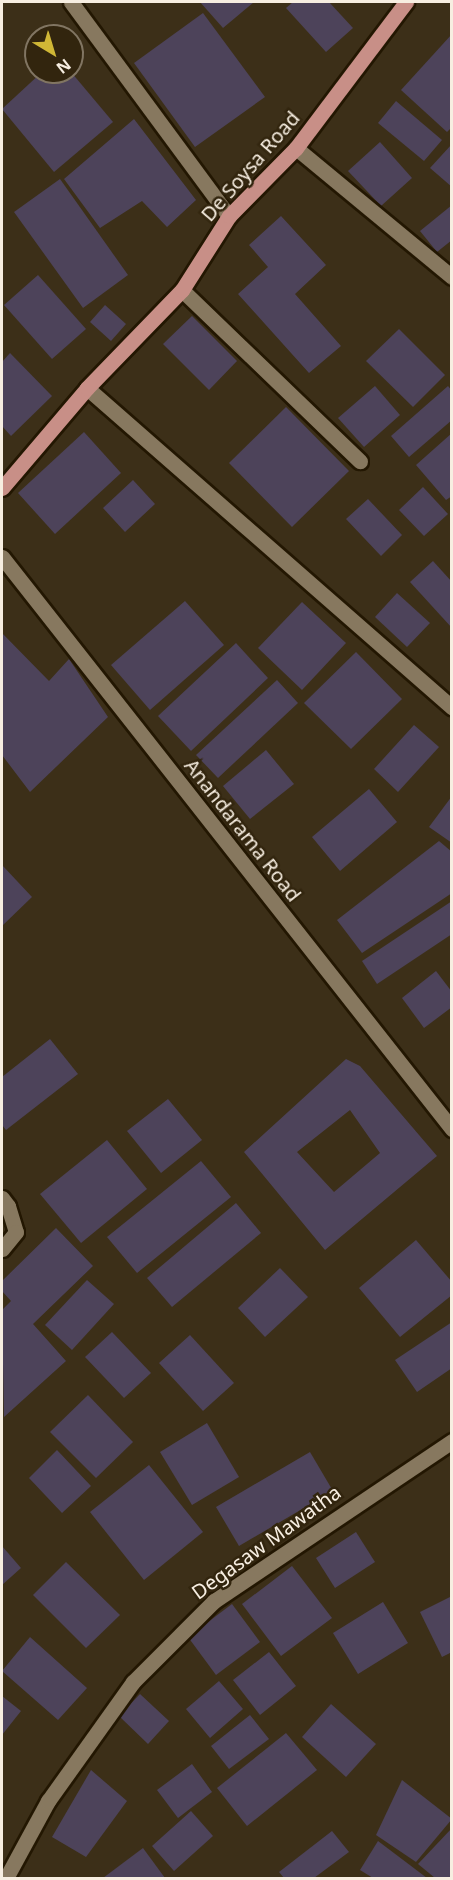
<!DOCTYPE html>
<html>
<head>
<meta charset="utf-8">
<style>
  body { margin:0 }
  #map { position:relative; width:453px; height:1880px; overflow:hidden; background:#3c2f18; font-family:"Noto Sans",sans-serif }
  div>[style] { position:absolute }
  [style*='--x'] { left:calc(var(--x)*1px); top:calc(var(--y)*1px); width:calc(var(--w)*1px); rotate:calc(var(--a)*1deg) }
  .building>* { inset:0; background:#4d435a }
  .roads { filter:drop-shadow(2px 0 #231702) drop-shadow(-2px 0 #231702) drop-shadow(0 2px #231702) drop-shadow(0 -2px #231702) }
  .minor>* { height:15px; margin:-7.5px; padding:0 7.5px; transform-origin:7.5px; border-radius:7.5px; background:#87785f }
  .major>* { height:15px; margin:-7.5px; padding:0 7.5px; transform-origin:7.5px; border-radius:7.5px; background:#c88f87 }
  span { translate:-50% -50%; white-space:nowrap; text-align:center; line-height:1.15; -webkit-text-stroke:5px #32250e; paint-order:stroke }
  .street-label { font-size:20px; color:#f7eee1 }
  .frame { position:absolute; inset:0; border:3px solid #f7eee1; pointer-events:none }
  .north { position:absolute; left:24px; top:24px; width:60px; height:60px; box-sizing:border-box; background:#32250e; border:2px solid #817562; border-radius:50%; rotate:142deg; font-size:16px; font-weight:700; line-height:24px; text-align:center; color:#f7eee1 }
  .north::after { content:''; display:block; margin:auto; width:21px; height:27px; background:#d0b736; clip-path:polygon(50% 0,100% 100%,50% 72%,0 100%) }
</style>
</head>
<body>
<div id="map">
  <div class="building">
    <i style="clip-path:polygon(200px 2px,254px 2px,223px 28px)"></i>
    <i style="clip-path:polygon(293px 2px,329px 2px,353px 28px,326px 52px,286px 8px)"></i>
    <i style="clip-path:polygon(203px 13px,265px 97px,195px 147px,134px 63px)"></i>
    <i style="clip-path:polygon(452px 34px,452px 127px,447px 132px,401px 90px)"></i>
    <i style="clip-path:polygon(42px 72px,71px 72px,113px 122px,54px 172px,2px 109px)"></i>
    <i style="clip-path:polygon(396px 101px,442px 140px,424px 161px,378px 123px)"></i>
    <i style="clip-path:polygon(134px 119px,196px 200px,167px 227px,142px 201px,100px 228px,64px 179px)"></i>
    <i style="clip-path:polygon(380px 142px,412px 178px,381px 206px,348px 171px)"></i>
    <i style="clip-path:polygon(452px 144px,452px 187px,430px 168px)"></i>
    <i style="clip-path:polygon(60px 179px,128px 275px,83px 308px,14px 212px)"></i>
    <i style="clip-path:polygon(452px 205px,452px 240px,437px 252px,420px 231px)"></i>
    <i style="clip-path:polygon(281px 216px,326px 265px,295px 294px,341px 346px,309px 373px,238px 294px,268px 267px,249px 245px)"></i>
    <i style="clip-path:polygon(38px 275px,86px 329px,52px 359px,4px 305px)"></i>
    <i style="clip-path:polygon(105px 305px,126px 324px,111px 341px,90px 322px)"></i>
    <i style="clip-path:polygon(192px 316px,237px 361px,209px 390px,163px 344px)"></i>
    <i style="clip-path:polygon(399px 329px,445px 375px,413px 407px,366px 361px)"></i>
    <i style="clip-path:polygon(10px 353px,52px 396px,11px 436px,2px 426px,2px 362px)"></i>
    <i style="clip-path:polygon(375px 386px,400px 415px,364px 447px,338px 418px)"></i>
    <i style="clip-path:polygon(448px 386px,452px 391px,452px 420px,409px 457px,391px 436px)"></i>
    <i style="clip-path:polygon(286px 407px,349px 471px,292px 527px,229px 463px)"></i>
    <i style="clip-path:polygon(84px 432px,121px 473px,55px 534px,18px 493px)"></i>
    <i style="clip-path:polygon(452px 433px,452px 496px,446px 500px,416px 465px)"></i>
    <i style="clip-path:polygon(133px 480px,155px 504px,125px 532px,103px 508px)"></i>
    <i style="clip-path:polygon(423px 487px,448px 514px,424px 536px,399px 510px)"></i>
    <i style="clip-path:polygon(368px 499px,402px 535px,381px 556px,346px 519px)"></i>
    <i style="clip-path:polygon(433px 561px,452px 582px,452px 628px,410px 582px)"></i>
    <i style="clip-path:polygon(397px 593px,430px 623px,407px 647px,375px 617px)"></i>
    <i style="clip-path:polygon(185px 601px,224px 645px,150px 710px,111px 665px)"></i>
    <i style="clip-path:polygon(302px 602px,346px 643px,302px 690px,258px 648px)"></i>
    <i style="clip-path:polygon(2px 633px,49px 681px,69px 659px,108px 717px,30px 792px,2px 755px)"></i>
    <i style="clip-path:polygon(236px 643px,268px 678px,191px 751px,158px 716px)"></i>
    <i style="clip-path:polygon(356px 652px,402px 699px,351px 749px,304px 703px)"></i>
    <i style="clip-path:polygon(277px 680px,298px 703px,218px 778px,196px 755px)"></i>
    <i style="clip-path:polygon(414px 725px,439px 747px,398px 792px,374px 769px)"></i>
    <i style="clip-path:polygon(266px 750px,294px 784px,250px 819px,223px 786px)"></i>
    <i style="clip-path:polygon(369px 789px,397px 822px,340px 871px,312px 837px)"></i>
    <i style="clip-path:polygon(452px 796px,452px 843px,429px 827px)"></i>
    <i style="clip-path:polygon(439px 841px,452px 852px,452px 893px,362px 953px,337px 920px)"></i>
    <i style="clip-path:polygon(2px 865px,32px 897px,2px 926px)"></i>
    <i style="clip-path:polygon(452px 901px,452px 934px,377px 984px,362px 961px)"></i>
    <i style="clip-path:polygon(436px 971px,452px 992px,452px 1007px,424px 1028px,402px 998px)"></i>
    <i style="clip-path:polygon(50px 1039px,78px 1074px,6px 1130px,2px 1125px,2px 1077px)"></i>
    <i style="clip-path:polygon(evenodd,346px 1059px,360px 1066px,437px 1156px,325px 1250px,244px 1152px,346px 1059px,350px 1110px,380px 1153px,334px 1192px,297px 1152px,350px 1110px)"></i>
    <i style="clip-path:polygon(168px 1099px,202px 1140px,161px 1173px,127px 1131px)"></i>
    <i style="clip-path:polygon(107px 1140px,147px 1189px,81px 1243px,40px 1194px)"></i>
    <i style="clip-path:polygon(201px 1161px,231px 1197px,137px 1273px,107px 1237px)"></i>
    <i style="clip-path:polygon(236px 1203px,261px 1233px,172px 1307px,147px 1278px)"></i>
    <i style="clip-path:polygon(56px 1228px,93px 1266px,33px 1324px,66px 1361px,4px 1417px,2px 1310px,11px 1301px,2px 1291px,2px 1281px)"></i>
    <i style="clip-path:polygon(416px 1240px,452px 1282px,452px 1295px,400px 1337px,359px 1288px)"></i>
    <i style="clip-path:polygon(280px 1268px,308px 1297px,265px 1337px,238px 1308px)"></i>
    <i style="clip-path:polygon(87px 1280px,114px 1304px,72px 1350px,45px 1325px)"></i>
    <i style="clip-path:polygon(452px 1322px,452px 1368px,417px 1392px,395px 1360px)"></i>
    <i style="clip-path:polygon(112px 1332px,151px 1373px,124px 1398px,85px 1357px)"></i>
    <i style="clip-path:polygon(190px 1335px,234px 1383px,203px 1411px,159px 1363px)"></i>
    <i style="clip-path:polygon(88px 1395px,133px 1442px,96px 1478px,50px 1432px)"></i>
    <i style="clip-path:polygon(207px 1423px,239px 1477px,192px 1505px,160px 1452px)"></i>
    <i style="clip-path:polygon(57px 1450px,91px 1486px,62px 1513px,29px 1478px)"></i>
    <i style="clip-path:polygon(310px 1452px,333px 1491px,239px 1546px,216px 1507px)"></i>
    <i style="clip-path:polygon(149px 1465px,203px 1532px,144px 1580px,90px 1512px)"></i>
    <i style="clip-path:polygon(356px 1532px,375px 1562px,335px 1588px,316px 1558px)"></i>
    <i style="clip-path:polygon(2px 1546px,21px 1568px,2px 1585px)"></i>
    <i style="clip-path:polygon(66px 1562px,120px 1615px,86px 1648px,33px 1595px)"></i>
    <i style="clip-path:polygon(292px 1566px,332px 1618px,281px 1656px,242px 1604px)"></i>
    <i style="clip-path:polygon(452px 1596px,452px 1652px,442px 1657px,420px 1612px)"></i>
    <i style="clip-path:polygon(383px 1602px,408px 1643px,358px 1674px,333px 1633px)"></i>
    <i style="clip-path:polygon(232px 1604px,260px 1642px,216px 1675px,188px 1637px)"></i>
    <i style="clip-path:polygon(30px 1637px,87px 1688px,58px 1720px,2px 1671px)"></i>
    <i style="clip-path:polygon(269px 1652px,296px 1686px,260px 1715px,233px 1680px)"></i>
    <i style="clip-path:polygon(219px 1681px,243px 1709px,210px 1738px,186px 1709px)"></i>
    <i style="clip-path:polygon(140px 1694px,169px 1721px,148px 1744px,119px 1716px)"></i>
    <i style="clip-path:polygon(2px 1696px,21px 1711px,2px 1735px)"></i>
    <i style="clip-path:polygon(331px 1704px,376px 1744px,346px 1777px,302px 1737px)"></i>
    <i style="clip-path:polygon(250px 1715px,269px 1739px,229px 1769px,211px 1746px)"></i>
    <i style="clip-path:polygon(286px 1733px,317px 1770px,247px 1826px,217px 1788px)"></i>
    <i style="clip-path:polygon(192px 1764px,212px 1792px,178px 1818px,157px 1790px)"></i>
    <i style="clip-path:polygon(91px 1770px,127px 1801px,86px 1857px,52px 1837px)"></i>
    <i style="clip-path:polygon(402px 1780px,452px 1819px,416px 1862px,376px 1835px)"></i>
    <i style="clip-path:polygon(191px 1811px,213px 1836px,174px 1871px,152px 1846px)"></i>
    <i style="clip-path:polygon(452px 1828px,452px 1878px,435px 1878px,418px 1864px)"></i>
    <i style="clip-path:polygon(332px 1831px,349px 1852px,314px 1878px,284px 1878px,279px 1872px)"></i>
    <i style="clip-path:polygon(378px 1841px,427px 1878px,373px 1878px,360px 1870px)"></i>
    <i style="clip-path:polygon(143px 1848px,165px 1878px,103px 1878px)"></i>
  </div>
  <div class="roads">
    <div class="minor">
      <i style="--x:71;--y:2;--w:266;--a:53.6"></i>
      <i style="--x:296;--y:148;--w:202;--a:39.6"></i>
      <i style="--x:182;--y:290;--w:247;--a:43.9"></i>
      <i style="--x:87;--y:388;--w:485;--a:41.2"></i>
      <i style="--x:2;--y:557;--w:728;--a:51.81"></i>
      <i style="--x:2;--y:1198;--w:10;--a:53"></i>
      <i style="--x:8;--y:1206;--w:27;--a:73"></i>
      <i style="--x:16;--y:1232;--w:22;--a:129"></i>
      <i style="--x:6;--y:1878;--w:88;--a:-61.4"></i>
      <i style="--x:48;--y:1801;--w:146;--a:-54.5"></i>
      <i style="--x:133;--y:1682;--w:115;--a:-45"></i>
      <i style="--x:214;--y:1601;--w:287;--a:-33.9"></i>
    </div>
    <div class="major">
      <i style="--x:2;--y:488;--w:131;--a:-49.6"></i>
      <i style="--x:87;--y:388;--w:136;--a:-45.9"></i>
      <i style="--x:182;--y:290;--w:88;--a:-57.6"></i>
      <i style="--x:229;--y:216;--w:95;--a:-45.4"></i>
      <i style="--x:296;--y:148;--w:183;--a:-53"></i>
    </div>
  </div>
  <div class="street-label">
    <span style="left:250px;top:166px;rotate:-49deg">De Soysa Road</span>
    <span style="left:243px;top:830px;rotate:52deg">Anandarama Road</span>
    <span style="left:266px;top:1542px;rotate:-36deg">Degasaw Mawatha</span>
  </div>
  <div class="frame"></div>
  <div class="north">N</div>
</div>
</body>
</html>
